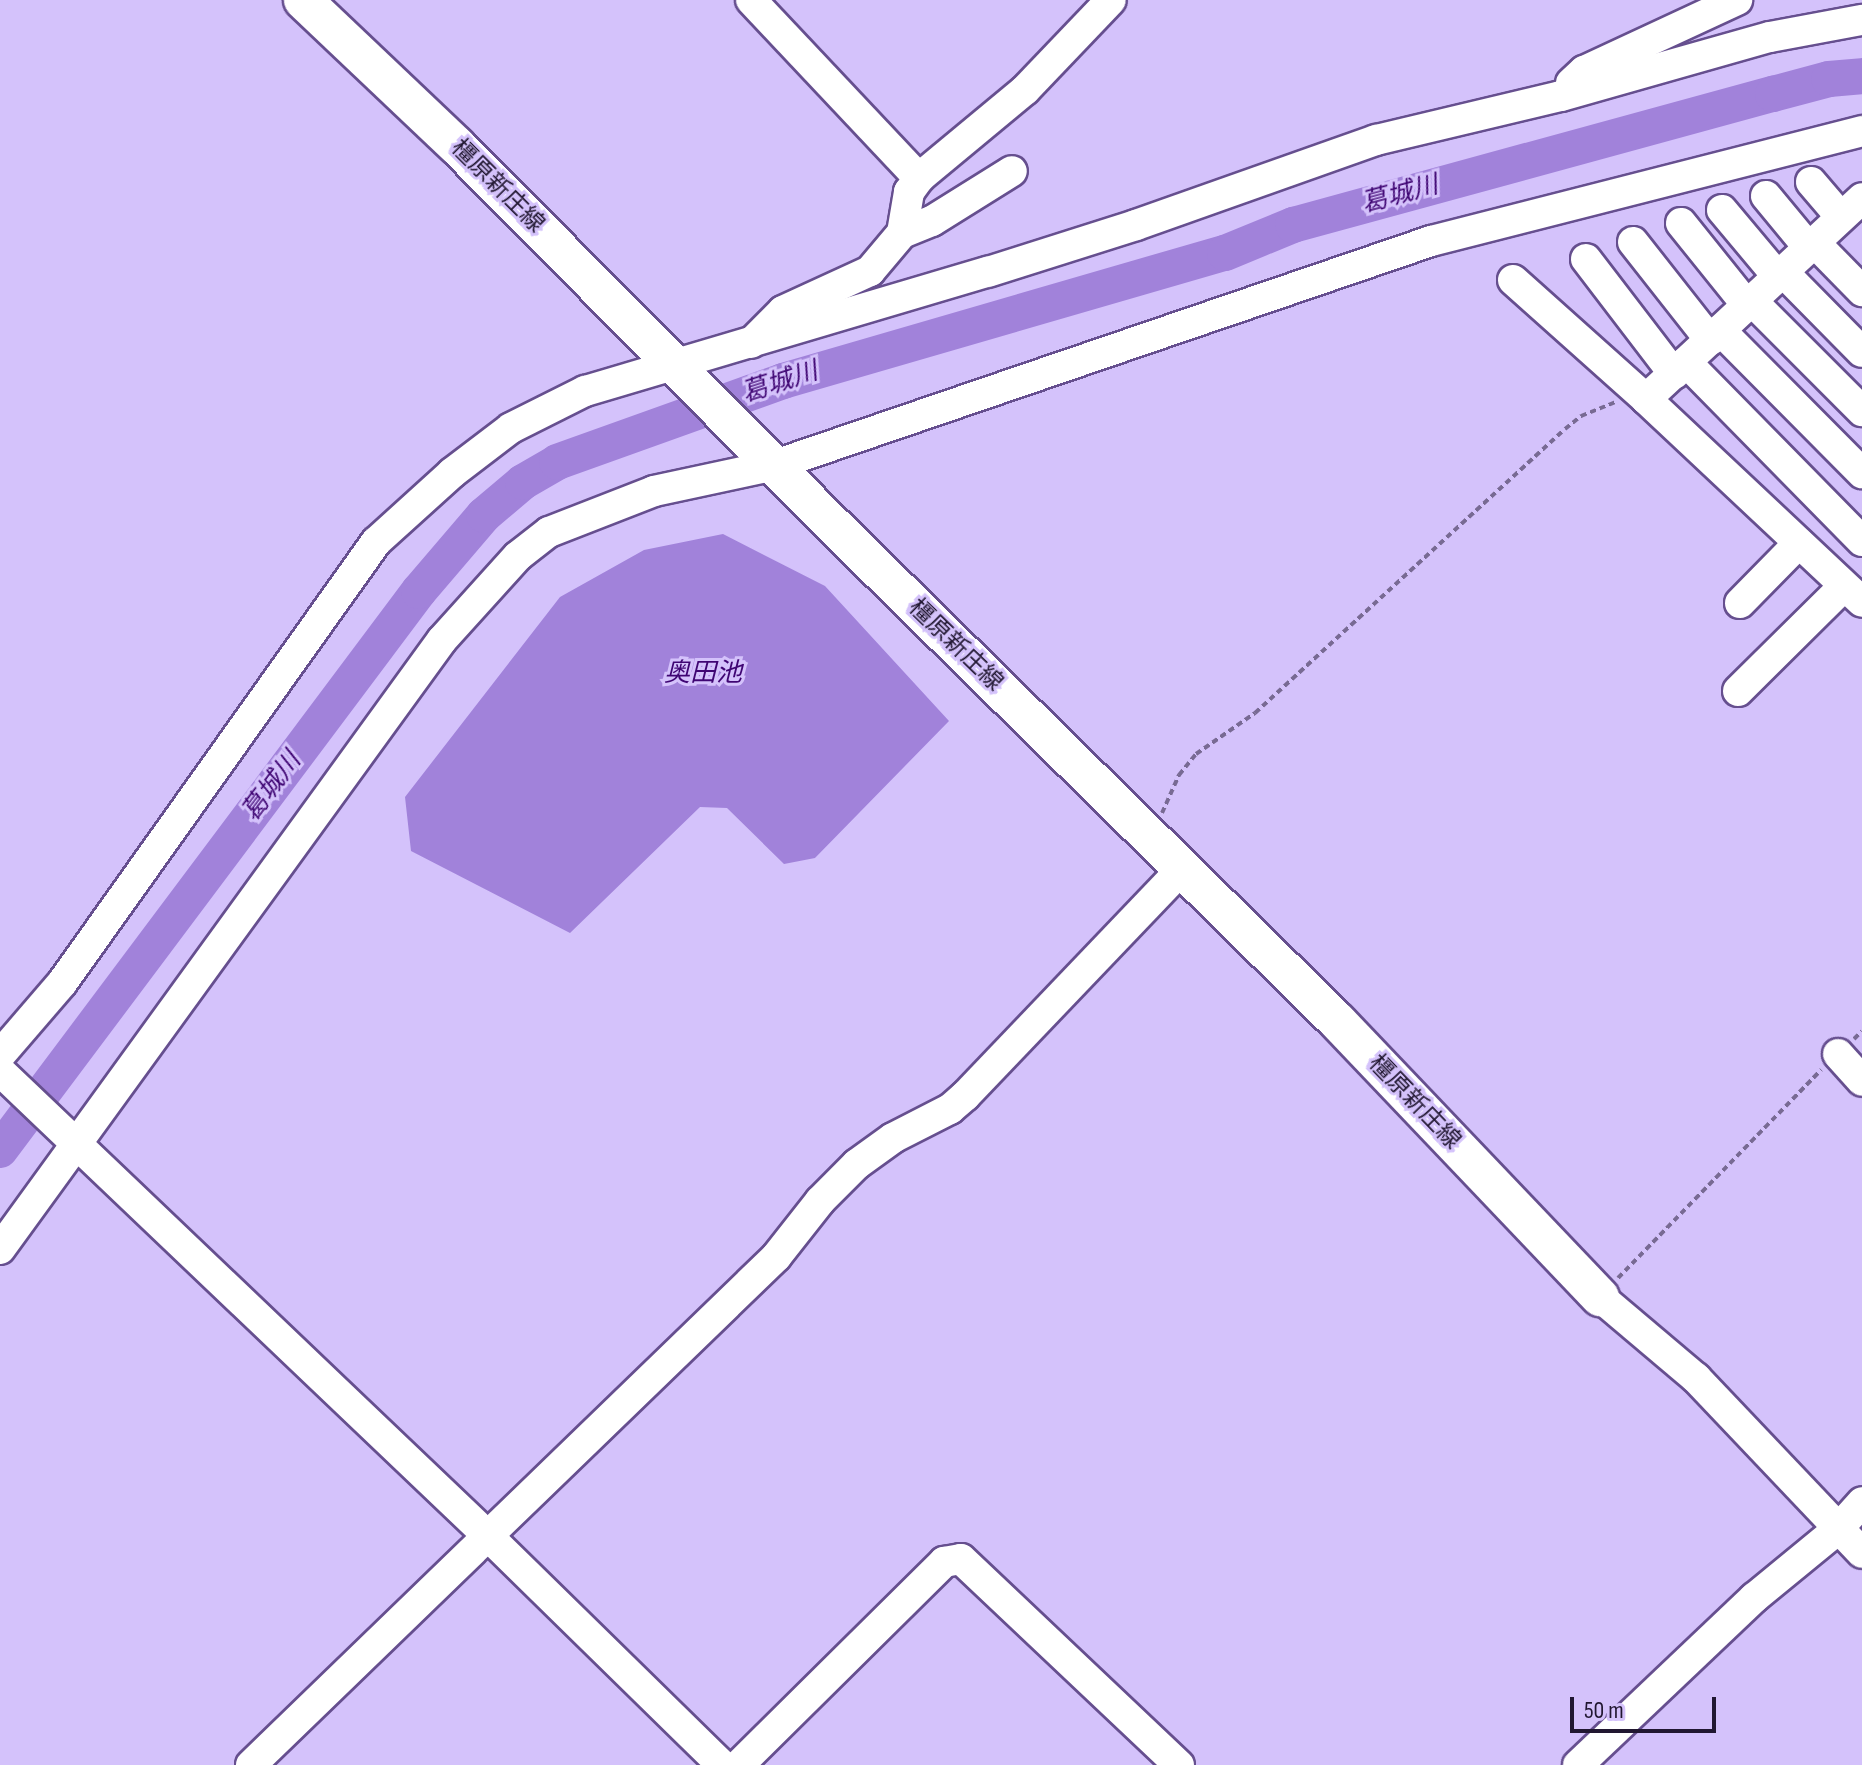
<!DOCTYPE html>
<html>
<head>
<meta charset="utf-8">
<style>
  body { margin:0 }
  #map { position:relative; width:1862px; height:1765px; overflow:hidden; background:#d4c2fb; font-family:"Sofia Sans Condensed","Noto Sans JP",sans-serif }
  div>[style] { position:absolute }
  [style*='--x'] { left:calc(var(--x)*1px); top:calc(var(--y)*1px); width:calc(var(--w)*1px); rotate:calc(var(--a)*1deg) }
  .water>* { inset:0; background:#a182da }
  .river>* { height:36px; margin:-18px; padding:0 18px; transform-origin:18px; border-radius:18px; background:#a182da }
  .path>* { height:4px; margin-top:-2px; transform-origin:0; background:repeating-linear-gradient(90deg,#786a93 0 6px,transparent 0 10px) }
  .roads { filter:drop-shadow(2px 0 #664f8f) drop-shadow(-2px 0 #664f8f) drop-shadow(0 2px #664f8f) drop-shadow(0 -2px #664f8f) }
  .minor>* { height:30px; margin:-15px; padding:0 15px; transform-origin:15px; border-radius:15px; background:#fff }
  .major>* { height:38px; margin:-19px; padding:0 19px; transform-origin:19px; border-radius:19px; background:#fff }
  span { translate:-50% -50%; white-space:nowrap; text-align:center; line-height:1.15; -webkit-text-stroke:6px #d4c2fb; paint-order:stroke }
  .street-label { font-size:24px; color:#211731 }
  .water-label { font-size:26px; color:#3f0573; font-style:italic }
  .scale { position:absolute; left:1570px; top:1697px; width:146px; height:36px; box-sizing:border-box; border:4px solid #211731; border-top:0; padding-left:10px; font-size:24px; line-height:28px; white-space:nowrap; color:#211731; -webkit-text-stroke:6px #d4c2fb; paint-order:stroke }
</style>
</head>
<body>
<div id="map">
  <div class="water">
    <i style="clip-path:polygon(723px 534px,825px 586px,949px 721px,815px 858px,784px 864px,727px 808px,700px 807px,570px 933px,411px 851px,405px 797px,560px 597px,644px 550px)"></i>
  </div>
  <div class="river">
    <i style="--x:0;--y:1150;--w:699;--a:-53.15"></i>
    <i style="--x:419;--y:591;--w:100;--a:-49.5"></i>
    <i style="--x:484;--y:515;--w:51;--a:-40.2"></i>
    <i style="--x:523;--y:482;--w:39;--a:-30"></i>
    <i style="--x:557;--y:462;--w:240;--a:-19.7"></i>
    <i style="--x:783;--y:381;--w:460;--a:-16.2"></i>
    <i style="--x:1225;--y:253;--w:74;--a:-22.4"></i>
    <i style="--x:1293;--y:225;--w:498;--a:-15.3"></i>
    <i style="--x:1773;--y:94;--w:58;--a:-15"></i>
    <i style="--x:1829;--y:79;--w:33;--a:-5"></i>
  </div>
  <div class="path">
    <i style="--x:1162;--y:813;--w:42;--a:-65.9"></i>
    <i style="--x:1179;--y:775;--w:27;--a:-51"></i>
    <i style="--x:1196;--y:754;--w:72;--a:-34.8"></i>
    <i style="--x:1255;--y:713;--w:420;--a:-42.5"></i>
    <i style="--x:1565;--y:429;--w:21;--a:-39"></i>
    <i style="--x:1581;--y:416;--w:38;--a:-22"></i>
    <i style="--x:1854;--y:1039;--w:11;--a:-45"></i>
    <i style="--x:1618;--y:1278;--w:291;--a:-45.7"></i>
  </div>
  <div class="roads">
    <div class="minor">
      <i style="--x:751;--y:0;--w:245;--a:46.7"></i>
      <i style="--x:1571;--y:83;--w:18;--a:-43"></i>
      <i style="--x:1584;--y:71;--w:169;--a:-24.9"></i>
      <i style="--x:1811;--y:182;--w:46;--a:49.4"></i>
      <i style="--x:1766;--y:196;--w:67;--a:50.4"></i>
      <i style="--x:1722;--y:210;--w:87;--a:50.1"></i>
      <i style="--x:1681;--y:223;--w:105;--a:51.2"></i>
      <i style="--x:902;--y:233;--w:32;--a:-22"></i>
      <i style="--x:932;--y:221;--w:94;--a:-32"></i>
      <i style="--x:1633;--y:242;--w:125;--a:51.8"></i>
      <i style="--x:1814;--y:242;--w:69;--a:45.6"></i>
      <i style="--x:1586;--y:259;--w:145;--a:52.6"></i>
      <i style="--x:1783;--y:272;--w:112;--a:45.4"></i>
      <i style="--x:1513;--y:280;--w:178;--a:41.8"></i>
      <i style="--x:1646;--y:399;--w:296;--a:43.2"></i>
      <i style="--x:1752;--y:301;--w:156;--a:45"></i>
      <i style="--x:1720;--y:330;--w:202;--a:45.2"></i>
      <i style="--x:751;--y:343;--w:45;--a:-45"></i>
      <i style="--x:783;--y:311;--w:96;--a:-24.7"></i>
      <i style="--x:870;--y:271;--w:50;--a:-49.9"></i>
      <i style="--x:902;--y:233;--w:42;--a:-80.3"></i>
      <i style="--x:909;--y:192;--w:17;--a:-54"></i>
      <i style="--x:919;--y:178;--w:138;--a:-39.7"></i>
      <i style="--x:1025;--y:90;--w:124;--a:-46.3"></i>
      <i style="--x:1686;--y:362;--w:251;--a:45.5"></i>
      <i style="--x:1646;--y:399;--w:295;--a:-42.9"></i>
      <i style="--x:1740;--y:603;--w:84;--a:-45.5"></i>
      <i style="--x:1738;--y:691;--w:149;--a:-44.7"></i>
      <i style="--x:1838;--y:1054;--w:36;--a:48"></i>
      <i style="--x:0;--y:1055;--w:95;--a:-49.3"></i>
      <i style="--x:62;--y:983;--w:541;--a:-54.55"></i>
      <i style="--x:376;--y:542;--w:103;--a:-42.2"></i>
      <i style="--x:452;--y:473;--w:74;--a:-37.3"></i>
      <i style="--x:511;--y:428;--w:83;--a:-26.6"></i>
      <i style="--x:585;--y:391;--w:420;--a:-16.5"></i>
      <i style="--x:988;--y:272;--w:155;--a:-17.6"></i>
      <i style="--x:1136;--y:225;--w:255;--a:-19.5"></i>
      <i style="--x:1376;--y:140;--w:190;--a:-13.4"></i>
      <i style="--x:1561;--y:96;--w:217;--a:-15.8"></i>
      <i style="--x:1770;--y:37;--w:94;--a:-10.5"></i>
      <i style="--x:0;--y:1071;--w:675;--a:43.62"></i>
      <i style="--x:489;--y:1537;--w:326;--a:44.4"></i>
      <i style="--x:0;--y:1249;--w:752;--a:-54.03"></i>
      <i style="--x:442;--y:640;--w:113;--a:-47.9"></i>
      <i style="--x:518;--y:556;--w:39;--a:-38"></i>
      <i style="--x:549;--y:532;--w:113;--a:-21.3"></i>
      <i style="--x:654;--y:491;--w:124;--a:-12.1"></i>
      <i style="--x:775;--y:465;--w:693;--a:-18.85"></i>
      <i style="--x:1431;--y:241;--w:445;--a:-14.3"></i>
      <i style="--x:1600;--y:1297;--w:126;--a:40.2"></i>
      <i style="--x:1696;--y:1378;--w:241;--a:46.5"></i>
      <i style="--x:251;--y:1765;--w:731;--a:-44.06"></i>
      <i style="--x:776;--y:1257;--w:71;--a:-51.8"></i>
      <i style="--x:820;--y:1201;--w:52;--a:-45"></i>
      <i style="--x:857;--y:1164;--w:44;--a:-35.8"></i>
      <i style="--x:893;--y:1138;--w:64;--a:-27"></i>
      <i style="--x:950;--y:1109;--w:20;--a:-41"></i>
      <i style="--x:965;--y:1096;--w:315;--a:-46.3"></i>
      <i style="--x:739;--y:1765;--w:289;--a:-44.7"></i>
      <i style="--x:944;--y:1562;--w:17;--a:-10"></i>
      <i style="--x:961;--y:1559;--w:300;--a:43.4"></i>
      <i style="--x:1578;--y:1765;--w:243;--a:-43.5"></i>
      <i style="--x:1754;--y:1598;--w:109;--a:-39.4"></i>
      <i style="--x:1838;--y:1529;--w:36;--a:-48"></i>
    </div>
    <div class="major">
      <i style="--x:303;--y:0;--w:211;--a:43.5"></i>
      <i style="--x:456;--y:145;--w:524;--a:45.23"></i>
      <i style="--x:825;--y:517;--w:720;--a:44.55"></i>
      <i style="--x:1338;--y:1022;--w:380;--a:46.4"></i>
    </div>
  </div>
  <div class="street-label">
    <span style="left:498px;top:186px;rotate:45deg">橿原新庄線</span>
    <span style="left:956px;top:645px;rotate:44deg">橿原新庄線</span>
    <span style="left:1415px;top:1102px;rotate:46deg">橿原新庄線</span>
  </div>
  <div class="water-label">
    <span style="left:1400px;top:195px;rotate:-15deg">葛城川</span>
    <span style="left:780px;top:383px;rotate:-18deg">葛城川</span>
    <span style="left:703px;top:674px">奥田池</span>
    <span style="left:272px;top:787px;rotate:-53deg">葛城川</span>
  </div>
  <div class="scale">50 m</div>
</div>
</body>
</html>
